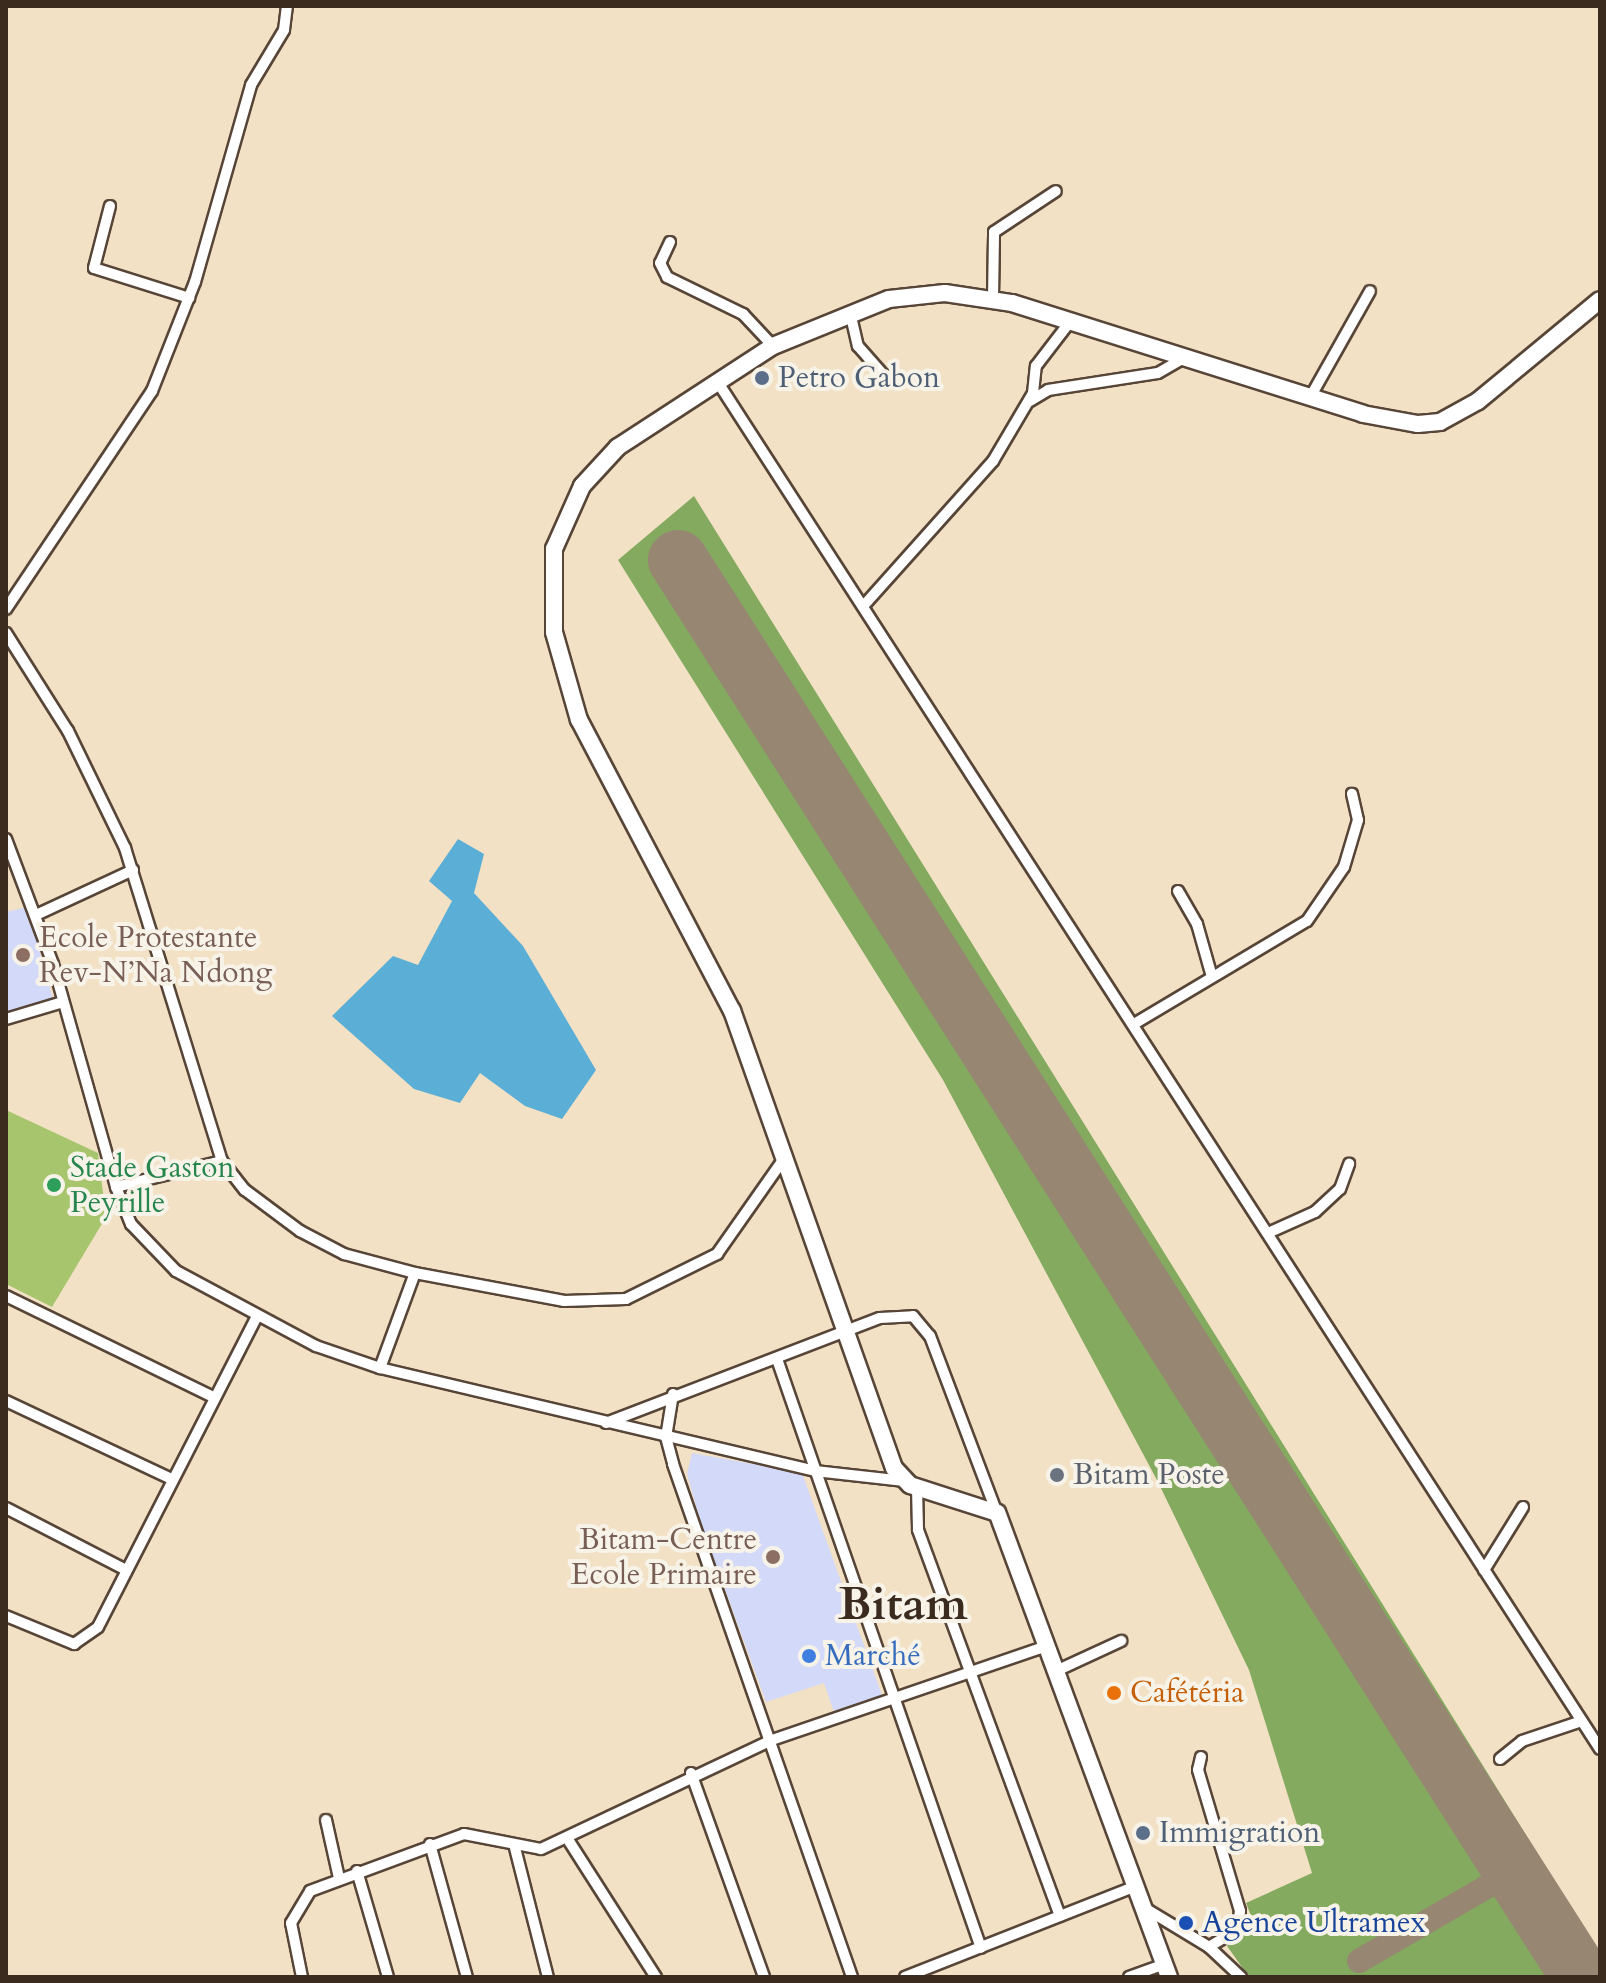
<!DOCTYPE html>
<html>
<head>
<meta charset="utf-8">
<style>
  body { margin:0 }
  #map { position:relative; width:1606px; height:1983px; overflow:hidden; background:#f3e1c6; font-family:Cardo,serif }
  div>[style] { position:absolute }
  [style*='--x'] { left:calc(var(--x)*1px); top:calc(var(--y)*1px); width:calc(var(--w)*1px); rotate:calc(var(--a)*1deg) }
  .built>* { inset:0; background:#d3d9f9 }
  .green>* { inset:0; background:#a6c56d }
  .forest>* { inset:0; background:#84aa60 }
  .water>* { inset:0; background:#5baed6 }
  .taxiway>* { height:24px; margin:-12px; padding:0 12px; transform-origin:12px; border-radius:12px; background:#978672 }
  .runway>* { height:60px; margin:-30px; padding:0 30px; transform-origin:30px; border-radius:30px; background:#978672 }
  .roads { filter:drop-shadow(2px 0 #574537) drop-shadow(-2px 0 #574537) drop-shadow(0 2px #574537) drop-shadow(0 -2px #574537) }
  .minor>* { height:10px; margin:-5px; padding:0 5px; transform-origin:5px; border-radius:5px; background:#fff }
  .trunk>* { height:16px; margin:-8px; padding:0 8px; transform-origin:8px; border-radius:8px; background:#fff }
  .dots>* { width:22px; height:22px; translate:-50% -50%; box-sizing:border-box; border:4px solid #f7f3e8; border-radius:50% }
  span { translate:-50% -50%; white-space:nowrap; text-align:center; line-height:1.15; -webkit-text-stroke:8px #f7f3e8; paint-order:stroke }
  .service-label { font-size:30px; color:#4e5e75 }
  .left { translate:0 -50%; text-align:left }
  .education-label { font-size:30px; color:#785e54 }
  .right { translate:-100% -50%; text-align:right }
  .leisure-label { font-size:30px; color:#27864d }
  .worship-label { font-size:30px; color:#5b616d }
  .shop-label { font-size:30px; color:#366cbe }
  .food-label { font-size:30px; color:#c56008 }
  .transit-label { font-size:30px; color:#164399 }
  .town-label { font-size:46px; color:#3b2a1e; font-weight:700 }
  .frame { position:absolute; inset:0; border:8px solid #3b2a1e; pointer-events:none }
</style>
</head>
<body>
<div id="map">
  <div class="built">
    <i style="clip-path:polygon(27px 907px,53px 999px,6px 1012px,6px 912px)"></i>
    <i style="clip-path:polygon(692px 1453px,802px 1473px,882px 1695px,834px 1712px,824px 1683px,766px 1702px,701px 1524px,687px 1474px)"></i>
  </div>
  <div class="green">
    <i style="clip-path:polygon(6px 1110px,98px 1153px,106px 1217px,52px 1307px,6px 1284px)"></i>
  </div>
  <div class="forest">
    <i style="clip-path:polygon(694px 496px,1600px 1954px,1600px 1977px,1249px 1977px,1227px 1946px,1254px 1923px,1246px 1903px,1312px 1873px,1249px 1670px,1157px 1480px,943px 1080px,618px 560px)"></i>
  </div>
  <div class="water">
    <i style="clip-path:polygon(458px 839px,484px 854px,474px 893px,523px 946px,596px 1070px,562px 1119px,525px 1106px,480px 1073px,460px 1103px,414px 1089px,332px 1016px,393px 956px,418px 965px,452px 901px,429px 881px)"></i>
  </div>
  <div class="taxiway">
    <i style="--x:1359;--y:1961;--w:179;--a:-30.1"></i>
  </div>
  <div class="runway">
    <i style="--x:678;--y:560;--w:1680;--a:57.49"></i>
  </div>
  <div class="roads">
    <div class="minor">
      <i style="--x:110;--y:206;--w:64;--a:104.5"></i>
      <i style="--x:94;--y:268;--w:100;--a:17.5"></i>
      <i style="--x:670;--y:242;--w:23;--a:115"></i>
      <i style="--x:660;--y:263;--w:16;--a:63"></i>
      <i style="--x:667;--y:277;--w:85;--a:26"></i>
      <i style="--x:743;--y:314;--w:44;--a:46.8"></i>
      <i style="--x:993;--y:299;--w:67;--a:-89.1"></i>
      <i style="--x:994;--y:232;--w:74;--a:-33.5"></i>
      <i style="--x:850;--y:312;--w:35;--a:77"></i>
      <i style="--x:858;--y:346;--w:45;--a:48.6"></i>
      <i style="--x:717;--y:381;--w:1628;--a:57.16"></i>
      <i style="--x:1312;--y:394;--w:118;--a:-60.6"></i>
      <i style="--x:1030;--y:401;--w:21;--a:-31"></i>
      <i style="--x:1048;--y:390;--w:111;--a:-8.8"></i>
      <i style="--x:1158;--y:373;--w:32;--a:-30"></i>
      <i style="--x:866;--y:603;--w:191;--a:-48.2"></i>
      <i style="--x:993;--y:461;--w:79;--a:-59.5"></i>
      <i style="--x:1033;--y:393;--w:27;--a:-84"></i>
      <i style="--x:1036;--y:366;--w:59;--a:-52.5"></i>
      <i style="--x:6;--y:609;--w:262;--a:-56.2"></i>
      <i style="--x:152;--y:391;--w:117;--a:-68.5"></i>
      <i style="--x:195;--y:282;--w:205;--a:-74.1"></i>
      <i style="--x:251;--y:85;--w:64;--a:-59"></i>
      <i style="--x:284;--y:30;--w:24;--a:-83"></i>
      <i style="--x:6;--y:633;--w:116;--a:57.7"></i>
      <i style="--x:68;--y:731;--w:130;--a:64"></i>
      <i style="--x:125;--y:848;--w:328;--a:72.8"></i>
      <i style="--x:222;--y:1161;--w:37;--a:52"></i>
      <i style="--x:245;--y:1190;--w:69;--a:36.7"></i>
      <i style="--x:300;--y:1231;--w:50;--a:27.6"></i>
      <i style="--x:344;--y:1254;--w:73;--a:15"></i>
      <i style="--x:415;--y:1273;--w:152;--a:10.6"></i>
      <i style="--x:564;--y:1301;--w:62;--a:-1.8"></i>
      <i style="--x:626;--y:1299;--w:102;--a:-26.3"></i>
      <i style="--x:717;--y:1254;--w:120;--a:-54.9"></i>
      <i style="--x:6;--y:839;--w:134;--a:69.4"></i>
      <i style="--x:53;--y:964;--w:232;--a:74.2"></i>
      <i style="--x:116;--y:1187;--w:40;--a:68"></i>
      <i style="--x:131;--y:1224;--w:65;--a:46.2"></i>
      <i style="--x:176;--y:1271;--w:159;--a:28.2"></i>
      <i style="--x:316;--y:1346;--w:68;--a:19"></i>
      <i style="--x:380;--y:1368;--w:447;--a:13.3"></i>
      <i style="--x:815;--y:1471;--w:90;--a:6.4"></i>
      <i style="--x:1178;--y:891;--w:38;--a:60"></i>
      <i style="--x:1197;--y:924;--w:55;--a:74.2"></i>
      <i style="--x:36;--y:915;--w:107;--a:-24.9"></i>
      <i style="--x:6;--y:1019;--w:59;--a:-16.6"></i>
      <i style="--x:1134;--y:1024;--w:201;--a:-30.8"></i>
      <i style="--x:1307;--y:921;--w:65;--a:-55.6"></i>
      <i style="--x:1344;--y:867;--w:49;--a:-73.4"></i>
      <i style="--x:1358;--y:820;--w:27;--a:-103"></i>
      <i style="--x:116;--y:1187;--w:109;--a:-13.8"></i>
      <i style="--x:1268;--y:1233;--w:51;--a:-24.1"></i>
      <i style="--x:1315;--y:1212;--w:34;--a:-43"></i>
      <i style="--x:1340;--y:1189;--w:27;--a:-70"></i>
      <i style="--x:6;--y:1296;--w:230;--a:26"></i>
      <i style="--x:777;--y:1359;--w:623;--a:70.9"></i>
      <i style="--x:380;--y:1368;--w:101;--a:-69.8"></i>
      <i style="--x:673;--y:1394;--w:44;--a:99.2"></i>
      <i style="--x:666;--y:1437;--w:28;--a:75"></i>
      <i style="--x:673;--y:1464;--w:543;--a:70.76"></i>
      <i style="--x:6;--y:1401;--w:183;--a:25.2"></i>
      <i style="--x:606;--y:1423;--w:293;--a:-21"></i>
      <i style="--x:880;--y:1318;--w:33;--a:-3"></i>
      <i style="--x:913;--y:1316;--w:26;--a:50"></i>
      <i style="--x:930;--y:1336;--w:189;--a:69.3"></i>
      <i style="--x:917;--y:1488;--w:42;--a:88.6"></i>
      <i style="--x:918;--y:1530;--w:411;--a:69.8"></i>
      <i style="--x:6;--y:1508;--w:135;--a:27.3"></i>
      <i style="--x:1484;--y:1570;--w:74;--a:-58.2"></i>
      <i style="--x:6;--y:1616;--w:74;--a:22.4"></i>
      <i style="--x:74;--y:1644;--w:29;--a:-35"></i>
      <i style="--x:98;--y:1627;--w:349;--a:-62.9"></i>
      <i style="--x:1056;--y:1671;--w:72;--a:-24.8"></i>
      <i style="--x:1201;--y:1757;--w:13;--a:103"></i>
      <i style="--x:1198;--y:1770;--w:147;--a:73.4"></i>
      <i style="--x:1240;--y:1911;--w:19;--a:99"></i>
      <i style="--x:1237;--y:1930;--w:33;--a:149"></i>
      <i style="--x:1500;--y:1759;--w:28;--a:-39"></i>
      <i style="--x:1522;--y:1741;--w:63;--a:-18.4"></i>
      <i style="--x:691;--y:1773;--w:217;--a:70.3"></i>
      <i style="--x:326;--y:1820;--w:59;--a:77.4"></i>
      <i style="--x:567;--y:1838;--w:165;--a:57.4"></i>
      <i style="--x:430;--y:1844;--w:138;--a:74.5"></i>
      <i style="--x:515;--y:1848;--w:133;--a:75.7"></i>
      <i style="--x:357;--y:1871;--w:110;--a:73.7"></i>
      <i style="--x:1143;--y:1907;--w:77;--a:31.2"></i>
      <i style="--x:1209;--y:1947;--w:44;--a:43.2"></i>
      <i style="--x:302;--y:1977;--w:55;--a:-101.5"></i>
      <i style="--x:291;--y:1923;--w:37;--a:-59"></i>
      <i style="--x:310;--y:1891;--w:164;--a:-20.3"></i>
      <i style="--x:464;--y:1834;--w:78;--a:11"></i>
      <i style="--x:541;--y:1849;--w:252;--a:-25.3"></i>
      <i style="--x:769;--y:1741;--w:294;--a:-18.9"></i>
      <i style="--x:905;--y:1977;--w:246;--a:-21.5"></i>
      <i style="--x:1129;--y:1977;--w:37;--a:-20"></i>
    </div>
    <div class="trunk">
      <i style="--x:1169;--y:1977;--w:495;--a:-110.3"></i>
      <i style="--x:997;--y:1513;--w:91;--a:-162.2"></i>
      <i style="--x:910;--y:1485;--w:23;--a:-133"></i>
      <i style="--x:894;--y:1468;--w:485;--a:-109.5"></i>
      <i style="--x:732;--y:1011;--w:329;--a:-117.7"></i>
      <i style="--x:579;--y:720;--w:91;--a:-105.9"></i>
      <i style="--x:554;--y:632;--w:83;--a:-90"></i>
      <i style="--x:554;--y:549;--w:69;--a:-66"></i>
      <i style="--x:582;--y:486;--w:53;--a:-47.3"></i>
      <i style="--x:618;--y:447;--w:185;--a:-33.1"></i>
      <i style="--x:773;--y:346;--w:125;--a:-22.1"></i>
      <i style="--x:889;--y:299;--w:56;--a:-6.1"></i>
      <i style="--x:945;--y:293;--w:68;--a:8.5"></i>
      <i style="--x:1012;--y:303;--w:368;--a:17.5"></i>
      <i style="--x:1363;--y:414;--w:56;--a:10.3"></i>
      <i style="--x:1418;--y:424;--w:22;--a:-5"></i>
      <i style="--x:1440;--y:422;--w:43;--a:-28.9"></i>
      <i style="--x:1478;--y:401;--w:158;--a:-39.6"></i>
    </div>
  </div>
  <div class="dots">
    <i style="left:762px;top:378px;background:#5c6f8a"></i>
    <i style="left:23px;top:955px;background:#8d6e63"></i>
    <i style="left:54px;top:1185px;background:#2e9e5b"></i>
    <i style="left:1057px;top:1475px;background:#6b7280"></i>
    <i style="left:773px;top:1557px;background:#8d6e63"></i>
    <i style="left:809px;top:1656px;background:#3f7fe0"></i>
    <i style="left:1114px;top:1693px;background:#e8710a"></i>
    <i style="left:1143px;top:1833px;background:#5c6f8a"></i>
    <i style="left:1186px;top:1923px;background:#1a4fb4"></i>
  </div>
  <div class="service-label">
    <span class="left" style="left:778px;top:378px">Petro Gabon</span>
    <span class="left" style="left:1159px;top:1833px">Immigration</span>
  </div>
  <div class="education-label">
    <span class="left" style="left:39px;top:955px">Ecole Protestante<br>Rev-N’Na Ndong</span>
    <span class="right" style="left:757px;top:1557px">Bitam-Centre<br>Ecole Primaire</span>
  </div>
  <div class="leisure-label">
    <span class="left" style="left:70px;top:1185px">Stade Gaston<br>Peyrille</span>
  </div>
  <div class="worship-label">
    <span class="left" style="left:1073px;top:1475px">Bitam Poste</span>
  </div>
  <div class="shop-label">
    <span class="left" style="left:825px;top:1656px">Marché</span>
  </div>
  <div class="food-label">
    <span class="left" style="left:1130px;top:1693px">Cafétéria</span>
  </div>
  <div class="transit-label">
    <span class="left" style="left:1202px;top:1923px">Agence Ultramex</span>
  </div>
  <div class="town-label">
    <span style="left:903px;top:1605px">Bitam</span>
  </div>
  <div class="frame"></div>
</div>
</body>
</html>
